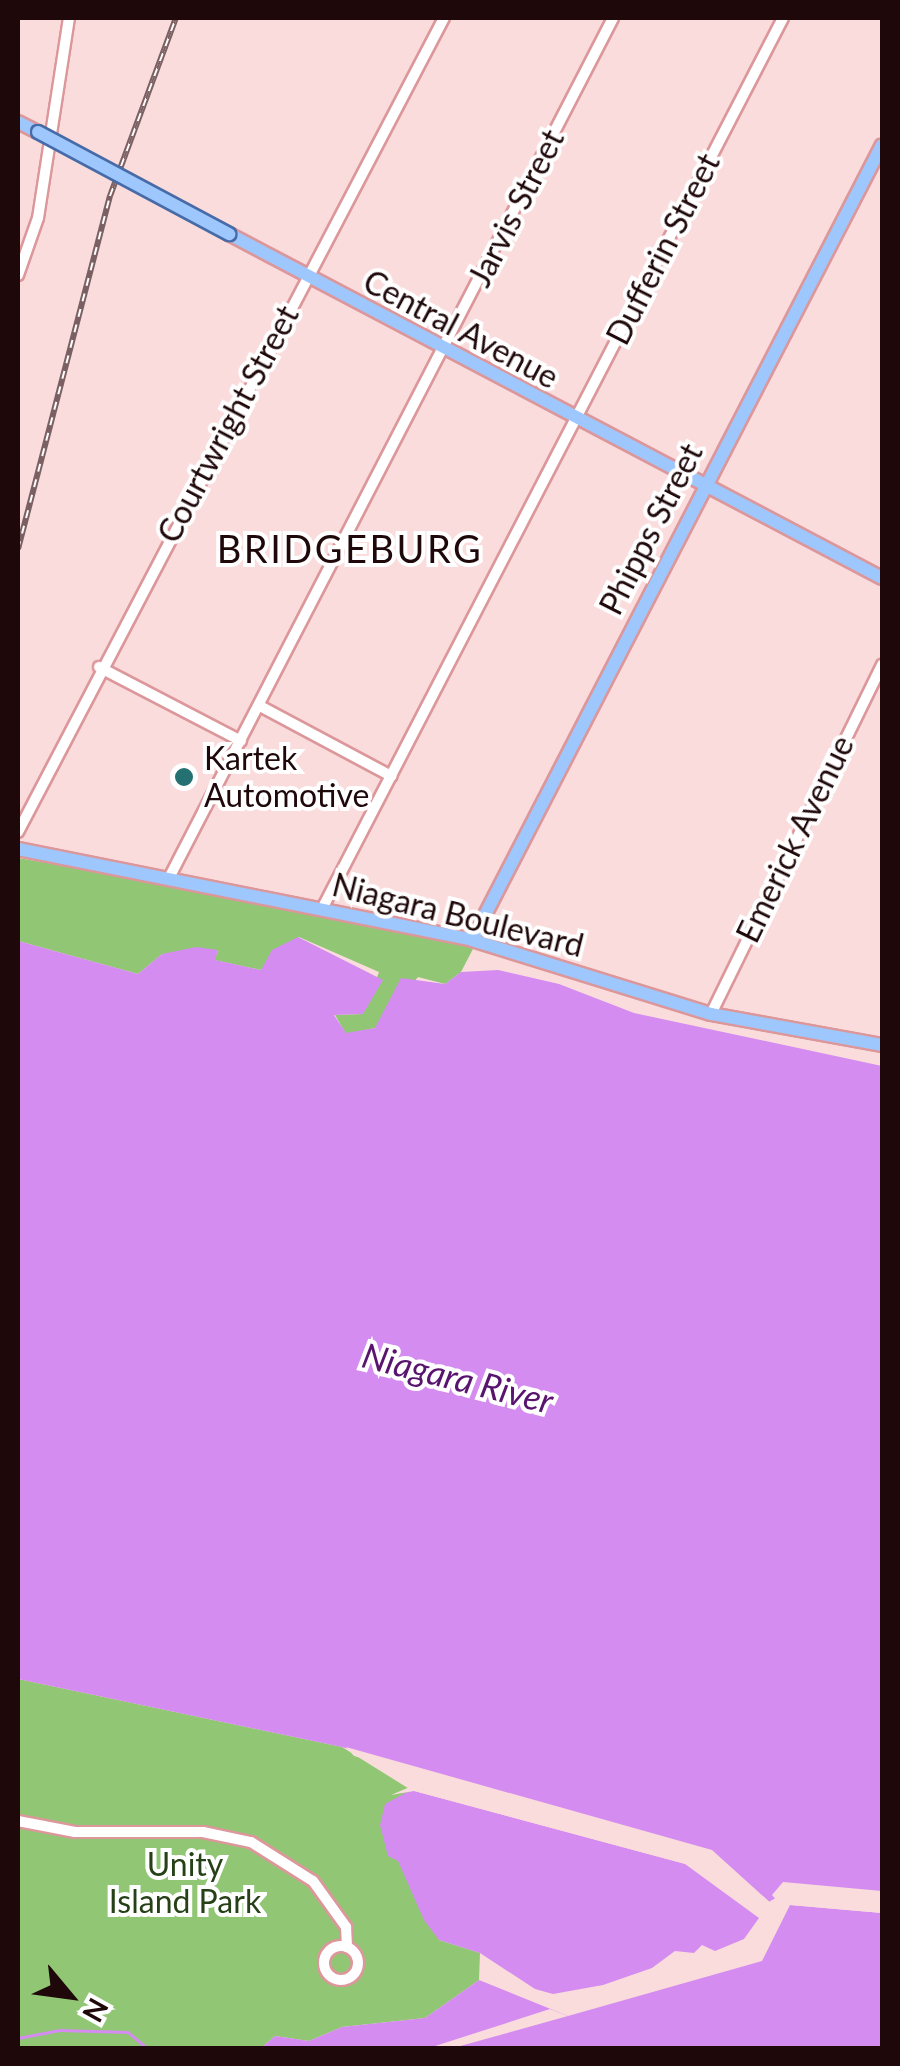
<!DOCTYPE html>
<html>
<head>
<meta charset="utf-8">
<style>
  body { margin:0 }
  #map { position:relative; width:900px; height:2066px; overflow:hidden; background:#fadcdd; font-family:Lato,sans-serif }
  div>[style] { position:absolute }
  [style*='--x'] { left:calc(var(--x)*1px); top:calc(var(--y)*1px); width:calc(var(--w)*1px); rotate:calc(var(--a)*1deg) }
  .green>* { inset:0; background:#90c674 }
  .water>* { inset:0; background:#d48cf0 }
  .pier>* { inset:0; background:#fadcdd }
  .stream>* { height:2.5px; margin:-1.25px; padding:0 1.25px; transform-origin:1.25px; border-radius:1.25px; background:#d48cf0 }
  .roads { filter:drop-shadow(2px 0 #dc979b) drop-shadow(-2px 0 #dc979b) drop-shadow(0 2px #dc979b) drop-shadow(0 -2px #dc979b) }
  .minor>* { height:10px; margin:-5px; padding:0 5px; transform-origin:5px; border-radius:5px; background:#fff }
  .minor>.ring { margin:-5px; padding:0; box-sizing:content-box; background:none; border:10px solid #fff; border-radius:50% }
  .major>* { height:12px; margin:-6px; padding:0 6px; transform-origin:6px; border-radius:6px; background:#9ec7fd }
  .rail>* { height:6px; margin-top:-3px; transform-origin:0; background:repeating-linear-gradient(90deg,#fff 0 8px,#7a6062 0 16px); box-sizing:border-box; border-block:2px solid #7a6062 }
  .bridges { filter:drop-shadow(2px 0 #476ba7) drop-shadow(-2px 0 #476ba7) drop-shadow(0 2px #476ba7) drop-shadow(0 -2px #476ba7) }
  .major-bridge>* { height:12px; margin:-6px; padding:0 6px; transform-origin:6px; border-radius:6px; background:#9ec7fd }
  .dots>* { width:28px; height:28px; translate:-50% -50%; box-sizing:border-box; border:5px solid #fff; border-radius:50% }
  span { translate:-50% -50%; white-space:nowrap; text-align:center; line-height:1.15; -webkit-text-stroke:8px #fff; paint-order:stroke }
  .street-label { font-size:32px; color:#1f080a }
  .poi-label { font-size:32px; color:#1f080a }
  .left { translate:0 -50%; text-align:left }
  .park-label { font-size:32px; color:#264117 }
  .water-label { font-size:35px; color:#58146e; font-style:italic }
  .quarter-label { font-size:38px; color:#1f080a; letter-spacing:2.5px }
  .frame { position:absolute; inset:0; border:20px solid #1f080a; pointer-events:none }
  .north { position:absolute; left:20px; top:1946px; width:100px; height:100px; -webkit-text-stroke:8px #fff; paint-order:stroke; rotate:119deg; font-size:28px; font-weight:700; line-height:40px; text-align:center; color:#1f080a }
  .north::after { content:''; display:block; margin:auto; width:35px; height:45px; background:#1f080a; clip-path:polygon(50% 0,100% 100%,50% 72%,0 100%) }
</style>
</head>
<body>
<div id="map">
  <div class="green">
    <i style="clip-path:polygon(18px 858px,129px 877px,475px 945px,461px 972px,445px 984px,418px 977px,375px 1028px,346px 1034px,335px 1015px,363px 1014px,379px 972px,299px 937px,261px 970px,214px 960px,218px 951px,162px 954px,138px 974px,18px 941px)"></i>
    <i style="clip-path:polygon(18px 1679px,342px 1747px,411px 1790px,399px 1861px,439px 1940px,480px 1953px,479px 1980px,425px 2018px,342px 2027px,309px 2041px,275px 2036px,261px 2048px,18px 2048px)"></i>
  </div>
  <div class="water">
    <i style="clip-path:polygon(298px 937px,383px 980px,363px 1014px,334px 1015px,346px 1033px,375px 1028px,401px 978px,445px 984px,461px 972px,498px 970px,559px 984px,634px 1013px,882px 1066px,882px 1900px,786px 1892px,767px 1903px,706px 1850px,342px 1747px,18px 1679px,18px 941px,138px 974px,162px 954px,196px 947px,218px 950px,215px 960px,261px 970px,272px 950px)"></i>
    <i style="clip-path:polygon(411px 1790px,685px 1864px,759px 1918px,744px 1939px,715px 1951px,702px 1945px,694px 1953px,675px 1951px,652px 1968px,603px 1985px,553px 1994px,535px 1989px,480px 1953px,439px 1940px,424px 1920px,398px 1861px,388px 1856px,380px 1825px,385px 1804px)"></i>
    <i style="clip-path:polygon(790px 1905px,882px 1913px,882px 2048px,261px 2048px,275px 2036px,309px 2041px,342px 2027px,425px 2018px,479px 1980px,568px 2016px,762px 1961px)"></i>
  </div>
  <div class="pier">
    <i style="clip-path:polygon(346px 1747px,712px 1850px,773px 1905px,764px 1907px,704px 1855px,354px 1756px)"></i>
    <i style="clip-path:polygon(412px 1786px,687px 1860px,707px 1870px,764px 1919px,697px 1867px,414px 1791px,391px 1795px)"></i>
    <i style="clip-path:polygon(783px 1882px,882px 1891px,882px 1905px,785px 1894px,778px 1902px,772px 1895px)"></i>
    <i style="clip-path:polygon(790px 1900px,882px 1908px,882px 1913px,790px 1905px)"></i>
    <i style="clip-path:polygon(550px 2009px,568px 2016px,453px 2048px,429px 2048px)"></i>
  </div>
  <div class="stream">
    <i style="--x:18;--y:2038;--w:43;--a:-10.8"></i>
    <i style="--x:60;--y:2030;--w:68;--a:1.7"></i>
    <i style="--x:128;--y:2032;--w:25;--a:40"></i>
  </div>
  <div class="roads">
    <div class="minor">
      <i style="--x:18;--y:275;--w:60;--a:-70.7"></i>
      <i style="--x:38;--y:218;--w:202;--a:-81.2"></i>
      <i style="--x:99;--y:667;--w:160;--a:27.5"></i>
      <i style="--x:260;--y:706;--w:149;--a:28.1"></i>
      <i style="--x:18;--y:832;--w:919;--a:-62.38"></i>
      <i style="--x:169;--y:878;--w:968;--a:-62.69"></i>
      <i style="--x:323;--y:907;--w:1001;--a:-62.64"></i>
      <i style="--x:711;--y:1014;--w:389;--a:-63.9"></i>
      <i style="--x:18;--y:1821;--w:58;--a:10.9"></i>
      <i style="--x:75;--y:1832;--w:128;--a:0"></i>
      <i style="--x:203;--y:1832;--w:49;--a:11.8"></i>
      <i style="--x:251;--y:1842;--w:73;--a:32.2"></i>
      <i style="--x:313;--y:1881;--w:57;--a:54.3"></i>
      <i style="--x:346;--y:1927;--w:20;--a:87"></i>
      <i class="ring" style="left:324px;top:1946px;width:24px;height:24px"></i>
    </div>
    <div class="major">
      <i style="--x:18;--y:122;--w:22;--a:27"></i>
      <i style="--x:229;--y:234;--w:738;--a:27.78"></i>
      <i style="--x:18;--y:849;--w:463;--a:11.3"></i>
      <i style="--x:472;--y:940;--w:250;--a:17.2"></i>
      <i style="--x:711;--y:1014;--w:174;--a:10.3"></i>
      <i style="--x:472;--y:940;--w:894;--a:-62.72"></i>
    </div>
  </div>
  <div class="rail">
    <i style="--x:18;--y:549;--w:365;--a:-75.4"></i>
    <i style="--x:110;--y:196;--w:190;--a:-69.7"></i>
  </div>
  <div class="bridges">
    <div class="major-bridge">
      <i style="--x:38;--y:132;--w:217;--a:28.1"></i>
    </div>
  </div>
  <div class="dots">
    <i style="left:184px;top:777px;background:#257071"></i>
  </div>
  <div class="street-label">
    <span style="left:516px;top:208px;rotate:-63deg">Jarvis Street</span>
    <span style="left:663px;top:249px;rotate:-63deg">Dufferin Street</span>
    <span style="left:461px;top:329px;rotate:28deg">Central Avenue</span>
    <span style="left:228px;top:424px;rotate:-62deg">Courtwright Street</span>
    <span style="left:651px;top:529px;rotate:-63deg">Phipps Street</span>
    <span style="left:795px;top:839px;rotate:-64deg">Emerick Avenue</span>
    <span style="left:458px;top:915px;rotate:14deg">Niagara Boulevard</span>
  </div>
  <div class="poi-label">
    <span class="left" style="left:204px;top:777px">Kartek<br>Automotive</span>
  </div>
  <div class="park-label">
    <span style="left:185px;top:1883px">Unity<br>Island Park</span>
  </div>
  <div class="water-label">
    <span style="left:458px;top:1377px;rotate:14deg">Niagara River</span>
  </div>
  <div class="quarter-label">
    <span style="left:350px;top:549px">BRIDGEBURG</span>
  </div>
  <div class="frame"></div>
  <div class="north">N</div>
</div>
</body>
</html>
